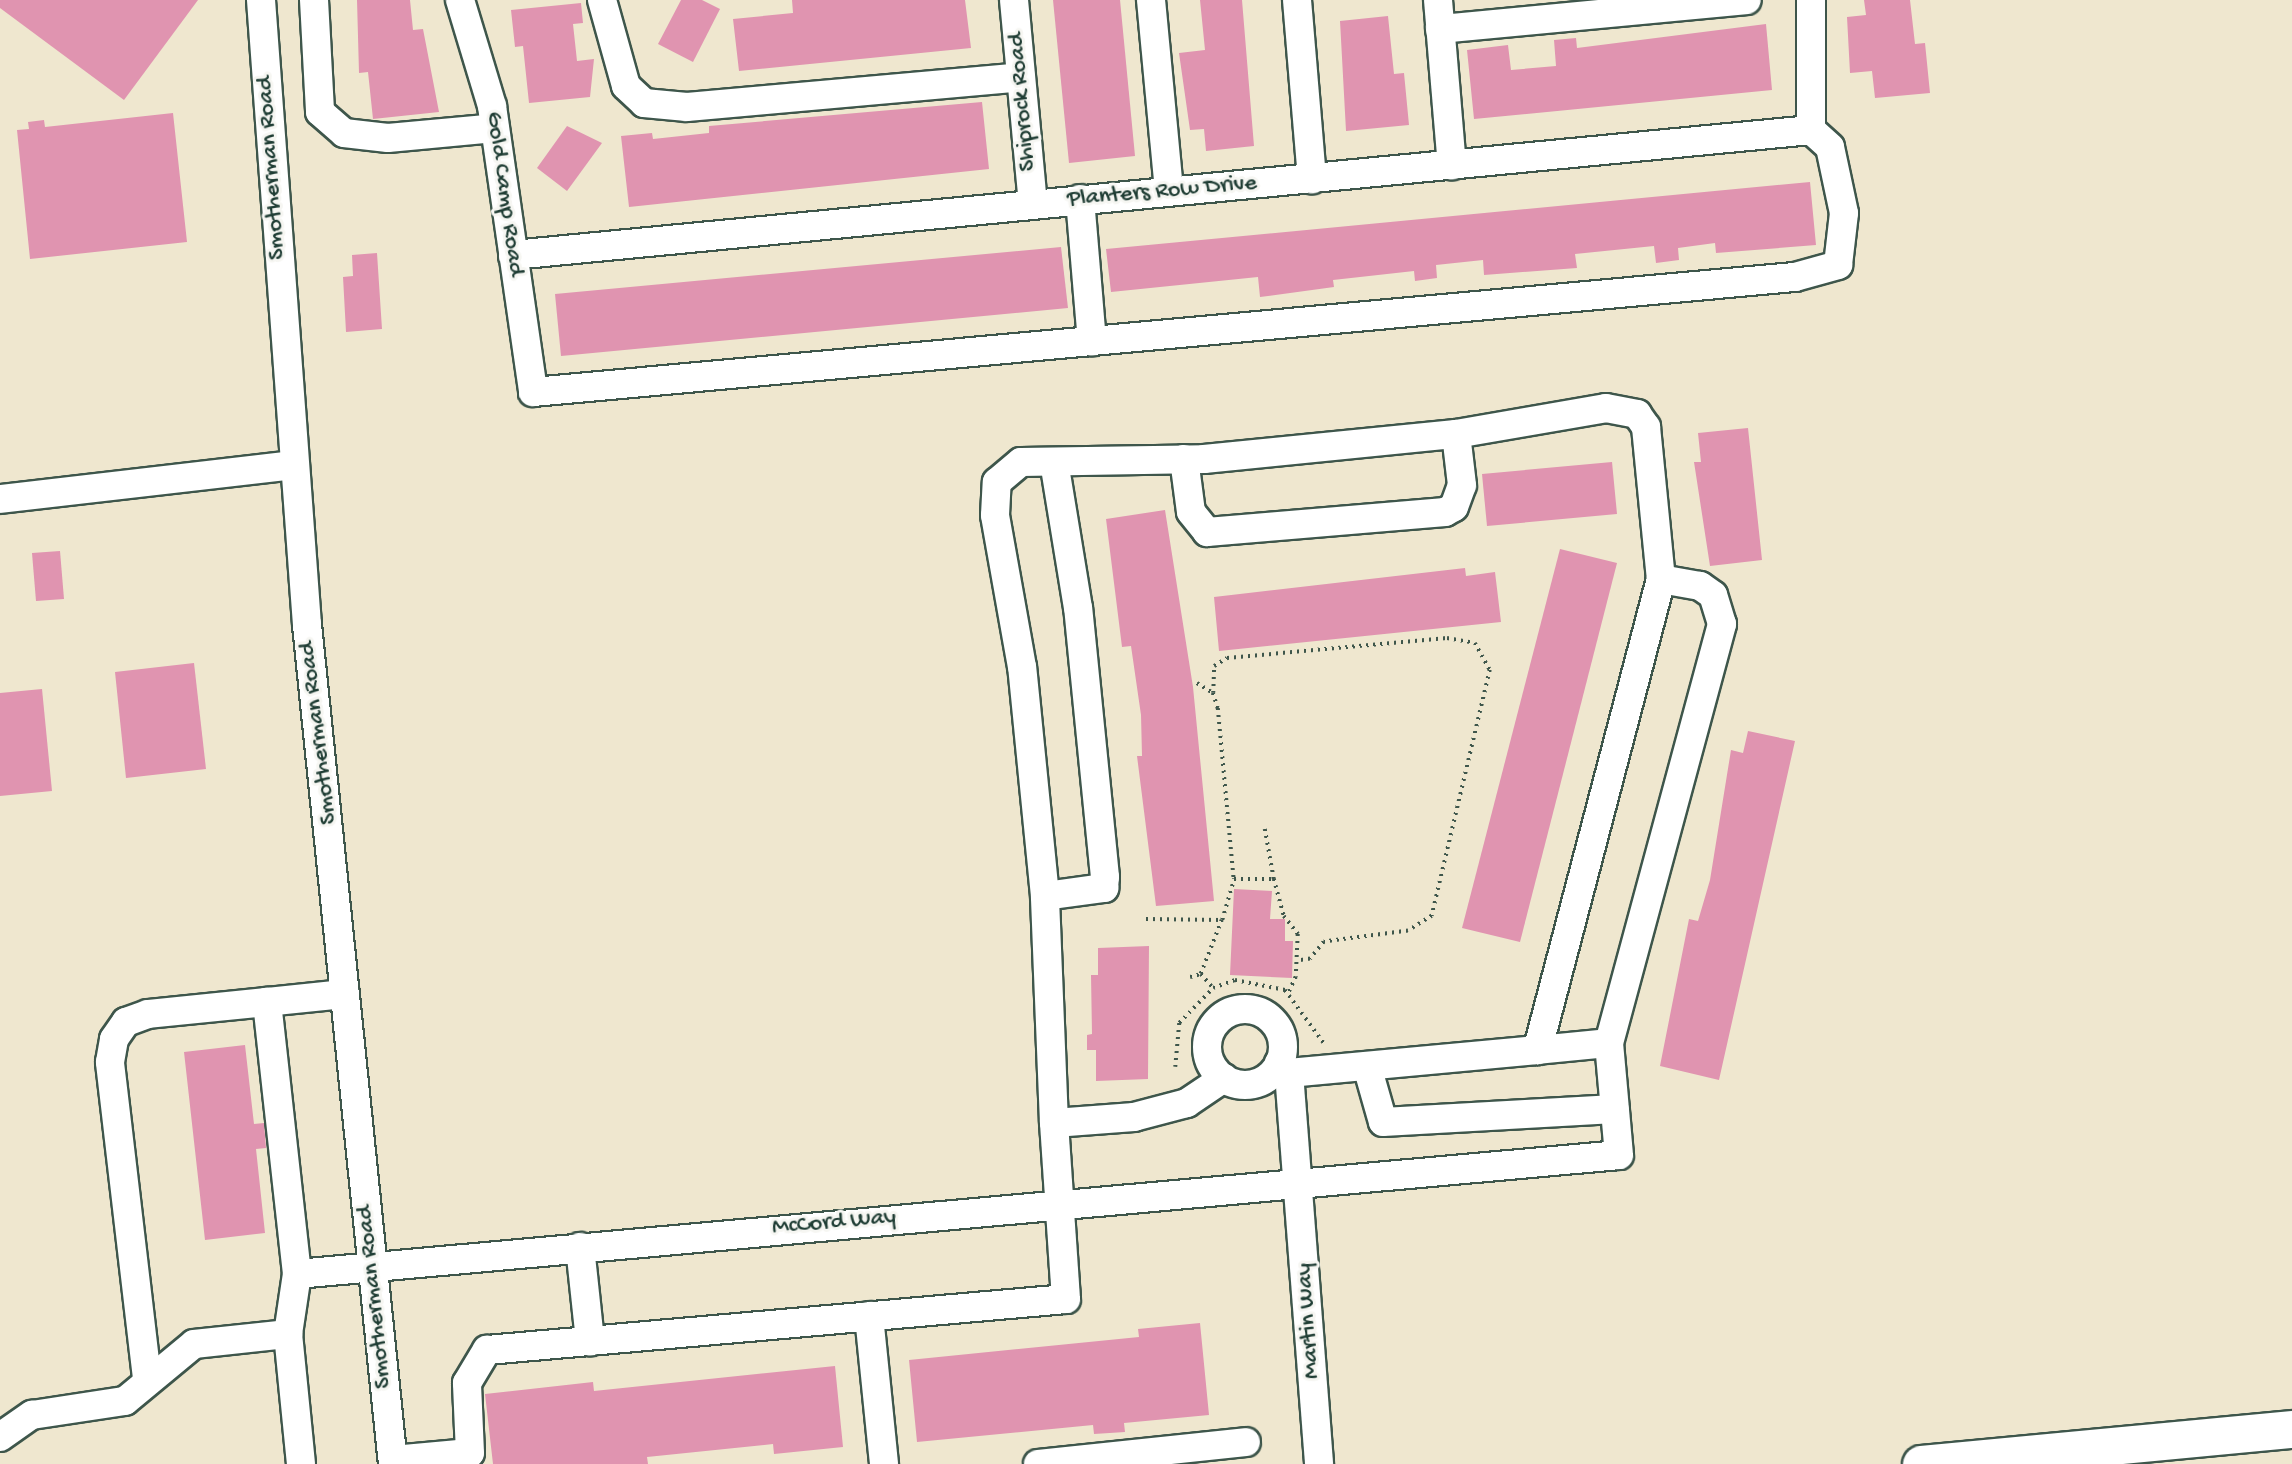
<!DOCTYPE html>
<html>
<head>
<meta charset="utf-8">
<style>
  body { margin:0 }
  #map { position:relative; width:2292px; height:1464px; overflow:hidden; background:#efe7cf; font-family:"Gochi Hand",sans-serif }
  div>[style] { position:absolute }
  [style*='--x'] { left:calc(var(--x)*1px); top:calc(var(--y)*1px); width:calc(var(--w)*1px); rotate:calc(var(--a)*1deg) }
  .building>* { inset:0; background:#e094b0 }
  .path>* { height:3.5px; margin-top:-1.75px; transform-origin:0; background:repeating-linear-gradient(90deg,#3e564b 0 2px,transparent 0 7px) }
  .roads { filter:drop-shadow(2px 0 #3e564b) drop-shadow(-2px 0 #3e564b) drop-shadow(0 2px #3e564b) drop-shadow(0 -2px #3e564b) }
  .minor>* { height:28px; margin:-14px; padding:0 14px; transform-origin:14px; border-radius:14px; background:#fff }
  .minor>.ring { margin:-14px; padding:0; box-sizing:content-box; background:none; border:28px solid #fff; border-radius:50% }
  .major>* { height:37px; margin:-18.5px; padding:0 18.5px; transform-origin:18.5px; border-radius:18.5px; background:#fff }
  span { translate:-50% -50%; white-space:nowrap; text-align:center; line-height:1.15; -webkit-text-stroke:6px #f6f6f2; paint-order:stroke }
  .street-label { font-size:24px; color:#1f3d34 }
</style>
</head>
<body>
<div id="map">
  <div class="building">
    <i style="clip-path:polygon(0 0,198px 0,124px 100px,0 8px)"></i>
    <i style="clip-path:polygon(357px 0,410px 0,413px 30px,423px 29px,439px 112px,373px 119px,368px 72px,359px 73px)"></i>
    <i style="clip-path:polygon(681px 0,702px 0,720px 9px,693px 62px,658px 44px)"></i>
    <i style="clip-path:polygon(792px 0,965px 0,971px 48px,739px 71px,733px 19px,793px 13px)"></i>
    <i style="clip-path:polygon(1053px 0,1120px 0,1135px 156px,1069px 163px)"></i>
    <i style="clip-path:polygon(1200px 0,1242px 0,1254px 146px,1206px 151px,1204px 129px,1190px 130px,1179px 53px,1205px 50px)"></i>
    <i style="clip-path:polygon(1864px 0,1910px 0,1915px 44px,1925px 43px,1930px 93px,1875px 98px,1872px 71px,1850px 73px,1847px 17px,1866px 15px)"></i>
    <i style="clip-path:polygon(581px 3px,583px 23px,573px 24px,577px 61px,594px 59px,590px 97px,529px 103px,523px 46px,515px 47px,511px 10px)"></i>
    <i style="clip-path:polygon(1388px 16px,1394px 74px,1404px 73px,1409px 125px,1346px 131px,1340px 21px)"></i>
    <i style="clip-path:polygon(1766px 24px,1772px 90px,1474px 119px,1467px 50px,1508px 45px,1511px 70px,1556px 66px,1554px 40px,1576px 38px,1577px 48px)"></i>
    <i style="clip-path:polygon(982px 102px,989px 169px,629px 207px,621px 136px,652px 133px,653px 139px,709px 133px,709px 126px)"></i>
    <i style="clip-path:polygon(173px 113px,187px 242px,30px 259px,17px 130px,29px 129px,28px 122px,44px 120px,45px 127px)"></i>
    <i style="clip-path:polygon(567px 126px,602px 143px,567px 191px,537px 168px)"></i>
    <i style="clip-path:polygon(1810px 182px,1816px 245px,1716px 253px,1715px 243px,1678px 248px,1679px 260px,1656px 263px,1654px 246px,1575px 254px,1577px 268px,1484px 275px,1483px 260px,1436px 265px,1437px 278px,1415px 281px,1414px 271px,1333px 280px,1334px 287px,1260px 297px,1258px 277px,1111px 292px,1106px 249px)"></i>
    <i style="clip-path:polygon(1061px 247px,1068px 308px,561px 356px,555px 294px)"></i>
    <i style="clip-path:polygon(377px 253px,382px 329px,346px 332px,343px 277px,353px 276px,352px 255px)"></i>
    <i style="clip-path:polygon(1748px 428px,1762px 560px,1710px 566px,1694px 462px,1701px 462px,1698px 433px)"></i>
    <i style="clip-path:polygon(1612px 462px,1617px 514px,1487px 526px,1482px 474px)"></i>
    <i style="clip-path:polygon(1165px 510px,1193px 687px,1214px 901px,1156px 906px,1137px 756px,1142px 756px,1141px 715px,1131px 646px,1122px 647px,1106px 519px)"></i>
    <i style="clip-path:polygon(1560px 549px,1617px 563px,1520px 942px,1462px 928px)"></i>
    <i style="clip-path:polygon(60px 551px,64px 599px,36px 601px,32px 553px)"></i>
    <i style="clip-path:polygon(1465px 568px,1466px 576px,1495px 572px,1501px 622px,1219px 651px,1214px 597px)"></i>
    <i style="clip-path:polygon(194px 663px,206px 769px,126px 778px,115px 672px)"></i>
    <i style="clip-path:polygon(42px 689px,52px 791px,0 796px,0 693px)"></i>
    <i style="clip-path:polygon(1748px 731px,1795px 741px,1719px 1080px,1660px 1066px,1689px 919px,1698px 921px,1710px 880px,1731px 750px,1743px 753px)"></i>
    <i style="clip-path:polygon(1234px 889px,1272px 891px,1270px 919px,1285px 919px,1285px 941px,1293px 941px,1292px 978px,1230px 975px)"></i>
    <i style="clip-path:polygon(1149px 946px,1148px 1079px,1096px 1081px,1096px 1050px,1087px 1050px,1087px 1035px,1092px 1034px,1091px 975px,1098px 975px,1098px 948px)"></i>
    <i style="clip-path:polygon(245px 1045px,254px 1124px,264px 1123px,266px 1148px,256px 1149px,265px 1233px,205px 1240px,184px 1052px)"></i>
    <i style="clip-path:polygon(1200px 1323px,1209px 1415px,1124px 1423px,1125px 1432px,1094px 1434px,1093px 1425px,917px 1442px,909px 1360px,1139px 1337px,1138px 1329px)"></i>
    <i style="clip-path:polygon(835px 1366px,843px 1447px,774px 1454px,773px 1444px,647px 1457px,648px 1464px,493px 1464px,485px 1394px,593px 1382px,594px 1391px)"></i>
  </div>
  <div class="path">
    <i style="--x:1197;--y:683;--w:19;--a:32"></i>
    <i style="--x:1213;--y:693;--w:16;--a:72"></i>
    <i style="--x:1218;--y:708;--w:172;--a:84.7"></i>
    <i style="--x:1213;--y:693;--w:27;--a:-88"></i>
    <i style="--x:1214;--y:666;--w:15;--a:-32"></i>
    <i style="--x:1227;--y:658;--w:221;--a:-5.2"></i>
    <i style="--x:1447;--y:638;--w:28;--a:10"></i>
    <i style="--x:1475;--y:643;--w:31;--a:61"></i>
    <i style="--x:1490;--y:670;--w:253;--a:103.3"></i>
    <i style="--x:1432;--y:916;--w:28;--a:148"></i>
    <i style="--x:1408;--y:931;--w:85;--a:172.5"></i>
    <i style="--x:1324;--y:942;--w:22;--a:129"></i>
    <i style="--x:1310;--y:959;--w:12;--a:171"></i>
    <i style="--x:1265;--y:829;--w:51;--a:79.8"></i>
    <i style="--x:1146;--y:919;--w:76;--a:0.8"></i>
    <i style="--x:1222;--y:920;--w:58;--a:111.3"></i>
    <i style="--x:1222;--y:920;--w:43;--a:-73.7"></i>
    <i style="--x:1234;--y:879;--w:40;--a:0"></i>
    <i style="--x:1274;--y:879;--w:38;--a:75"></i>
    <i style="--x:1284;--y:916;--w:23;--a:52"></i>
    <i style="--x:1298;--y:934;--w:43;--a:92.7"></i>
    <i style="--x:1296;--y:977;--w:19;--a:115"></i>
    <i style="--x:1190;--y:977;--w:11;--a:-15"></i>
    <i style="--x:1201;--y:974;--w:18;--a:49"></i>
    <i style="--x:1213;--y:988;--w:23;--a:-20"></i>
    <i style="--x:1235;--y:980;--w:51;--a:11.3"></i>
    <i style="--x:1285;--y:990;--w:69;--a:53.8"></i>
    <i style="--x:1175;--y:1067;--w:44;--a:-84.8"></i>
    <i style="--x:1179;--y:1023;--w:49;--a:-45.8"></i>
  </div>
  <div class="roads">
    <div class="minor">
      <i style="--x:261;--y:0;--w:627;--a:85.79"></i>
      <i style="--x:307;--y:625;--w:843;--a:84.15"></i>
      <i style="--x:314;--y:0;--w:112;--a:86.9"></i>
      <i style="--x:320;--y:112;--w:32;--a:41"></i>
      <i style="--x:344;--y:133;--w:44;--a:6.5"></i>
      <i style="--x:388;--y:138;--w:107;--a:-5.3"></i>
      <i style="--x:460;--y:0;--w:111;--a:73.2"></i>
      <i style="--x:492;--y:106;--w:289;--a:81.8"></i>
      <i style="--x:533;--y:392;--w:1267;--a:-5.21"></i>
      <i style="--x:1795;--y:277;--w:45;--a:-15.6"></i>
      <i style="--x:1838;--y:265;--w:52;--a:-83.4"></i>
      <i style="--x:1844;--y:213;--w:67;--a:-102"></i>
      <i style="--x:1830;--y:147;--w:25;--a:-138"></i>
      <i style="--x:602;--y:0;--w:89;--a:74.4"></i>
      <i style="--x:626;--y:86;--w:25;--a:43"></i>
      <i style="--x:644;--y:103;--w:43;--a:5.3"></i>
      <i style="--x:687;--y:107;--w:335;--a:-5.1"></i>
      <i style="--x:1014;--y:0;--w:204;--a:84.7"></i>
      <i style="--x:1151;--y:0;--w:192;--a:84.6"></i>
      <i style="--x:1297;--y:0;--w:180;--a:85.2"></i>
      <i style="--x:1438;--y:0;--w:166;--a:85.2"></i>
      <i style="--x:1440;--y:29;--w:308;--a:-5.4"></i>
      <i style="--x:1811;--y:130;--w:130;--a:-90"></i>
      <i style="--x:1080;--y:199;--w:143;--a:85.2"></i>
      <i style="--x:513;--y:255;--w:1304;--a:-5.5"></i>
      <i style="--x:1184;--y:459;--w:53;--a:82.5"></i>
      <i style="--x:1191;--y:512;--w:26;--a:51"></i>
      <i style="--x:1207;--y:532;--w:239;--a:-4.8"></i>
      <i style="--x:1445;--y:512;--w:10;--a:-29"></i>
      <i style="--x:1454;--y:507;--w:23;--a:-70"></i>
      <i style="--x:1462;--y:485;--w:51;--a:-96.7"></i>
      <i style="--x:0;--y:499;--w:295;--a:-6.6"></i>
      <i style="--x:1045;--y:896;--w:60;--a:-7.7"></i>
      <i style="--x:1104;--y:888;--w:11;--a:-85"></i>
      <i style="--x:1105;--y:877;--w:270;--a:-95.7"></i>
      <i style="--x:1078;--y:608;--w:148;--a:-99.3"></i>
      <i class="ring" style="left:1207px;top:1009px;width:48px;height:48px"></i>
      <i style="--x:1537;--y:1050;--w:72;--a:-5.6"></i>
      <i style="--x:1609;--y:1043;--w:434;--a:-74.9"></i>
      <i style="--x:1722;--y:624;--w:30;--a:-107"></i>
      <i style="--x:1713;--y:595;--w:16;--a:-145"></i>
      <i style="--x:1700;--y:586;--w:40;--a:-170"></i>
      <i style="--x:1279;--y:1063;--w:14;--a:45"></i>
      <i style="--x:1289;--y:1073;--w:392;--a:85.6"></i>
      <i style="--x:1367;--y:1066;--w:58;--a:74.1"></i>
      <i style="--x:1383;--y:1122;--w:232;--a:-3.2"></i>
      <i style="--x:1224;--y:1078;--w:45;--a:146"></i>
      <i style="--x:1187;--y:1103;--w:55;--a:165.2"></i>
      <i style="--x:1134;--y:1117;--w:80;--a:175.7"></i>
      <i style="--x:1054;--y:1123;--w:227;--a:-92.3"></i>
      <i style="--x:1045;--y:896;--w:230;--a:-95.7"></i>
      <i style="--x:1022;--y:667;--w:154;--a:-100.1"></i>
      <i style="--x:995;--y:515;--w:33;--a:-87"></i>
      <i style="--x:997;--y:482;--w:31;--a:-40"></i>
      <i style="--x:1021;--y:462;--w:183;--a:-0.9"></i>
      <i style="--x:1204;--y:459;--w:253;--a:-5.7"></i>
      <i style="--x:1456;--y:434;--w:152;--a:-9.8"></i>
      <i style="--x:1606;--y:408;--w:32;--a:11"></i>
      <i style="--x:1637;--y:414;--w:16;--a:55"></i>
      <i style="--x:1646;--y:427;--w:153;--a:84.4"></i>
      <i style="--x:1661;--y:579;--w:487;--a:104.7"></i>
      <i style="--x:1537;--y:1050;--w:249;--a:174.7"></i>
      <i style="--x:580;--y:1247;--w:95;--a:83.9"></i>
      <i style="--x:297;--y:1274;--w:1327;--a:-5.14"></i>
      <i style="--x:1619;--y:1155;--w:112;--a:-95.1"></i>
      <i style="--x:869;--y:1316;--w:149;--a:84.2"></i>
      <i style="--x:147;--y:1378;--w:318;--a:-96.7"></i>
      <i style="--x:110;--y:1062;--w:23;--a:-80"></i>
      <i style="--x:114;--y:1039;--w:21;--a:-55"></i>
      <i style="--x:126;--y:1022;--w:23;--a:-20"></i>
      <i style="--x:148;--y:1014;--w:120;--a:-5.8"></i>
      <i style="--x:0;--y:1437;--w:39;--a:-35"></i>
      <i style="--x:32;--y:1415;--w:94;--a:-8.6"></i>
      <i style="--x:125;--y:1401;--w:89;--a:-39.6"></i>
      <i style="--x:194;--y:1344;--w:95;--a:-6.1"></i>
      <i style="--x:393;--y:1460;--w:77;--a:-5.2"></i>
      <i style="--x:470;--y:1453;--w:70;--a:-92.5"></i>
      <i style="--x:467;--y:1383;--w:39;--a:-59"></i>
      <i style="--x:487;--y:1350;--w:581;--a:-5.03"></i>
      <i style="--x:1066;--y:1299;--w:176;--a:-93.9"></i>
      <i style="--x:301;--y:1464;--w:131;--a:-95.7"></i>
      <i style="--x:288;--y:1334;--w:61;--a:-81.5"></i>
      <i style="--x:297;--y:1274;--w:274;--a:-96.3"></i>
      <i style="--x:267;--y:1002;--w:78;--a:-5.9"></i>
      <i style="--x:1038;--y:1464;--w:209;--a:-6"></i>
    </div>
    <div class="major">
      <i style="--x:1921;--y:1464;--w:373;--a:-5.4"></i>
    </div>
  </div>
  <div class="street-label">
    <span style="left:1023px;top:102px;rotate:-95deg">Shiprock Road</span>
    <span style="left:272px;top:168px;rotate:-94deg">Smotherman Road</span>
    <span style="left:1162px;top:192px;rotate:-5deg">Planters Row Drive</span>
    <span style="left:504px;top:194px;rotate:82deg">Gold Camp Road</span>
    <span style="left:319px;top:733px;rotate:-97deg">Smotherman Road</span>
    <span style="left:834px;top:1223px;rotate:-5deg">McCord Way</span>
    <span style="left:375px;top:1297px;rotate:-96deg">Smotherman Road</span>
    <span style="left:1309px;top:1321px;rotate:-94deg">Martin Way</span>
  </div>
</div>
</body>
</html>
